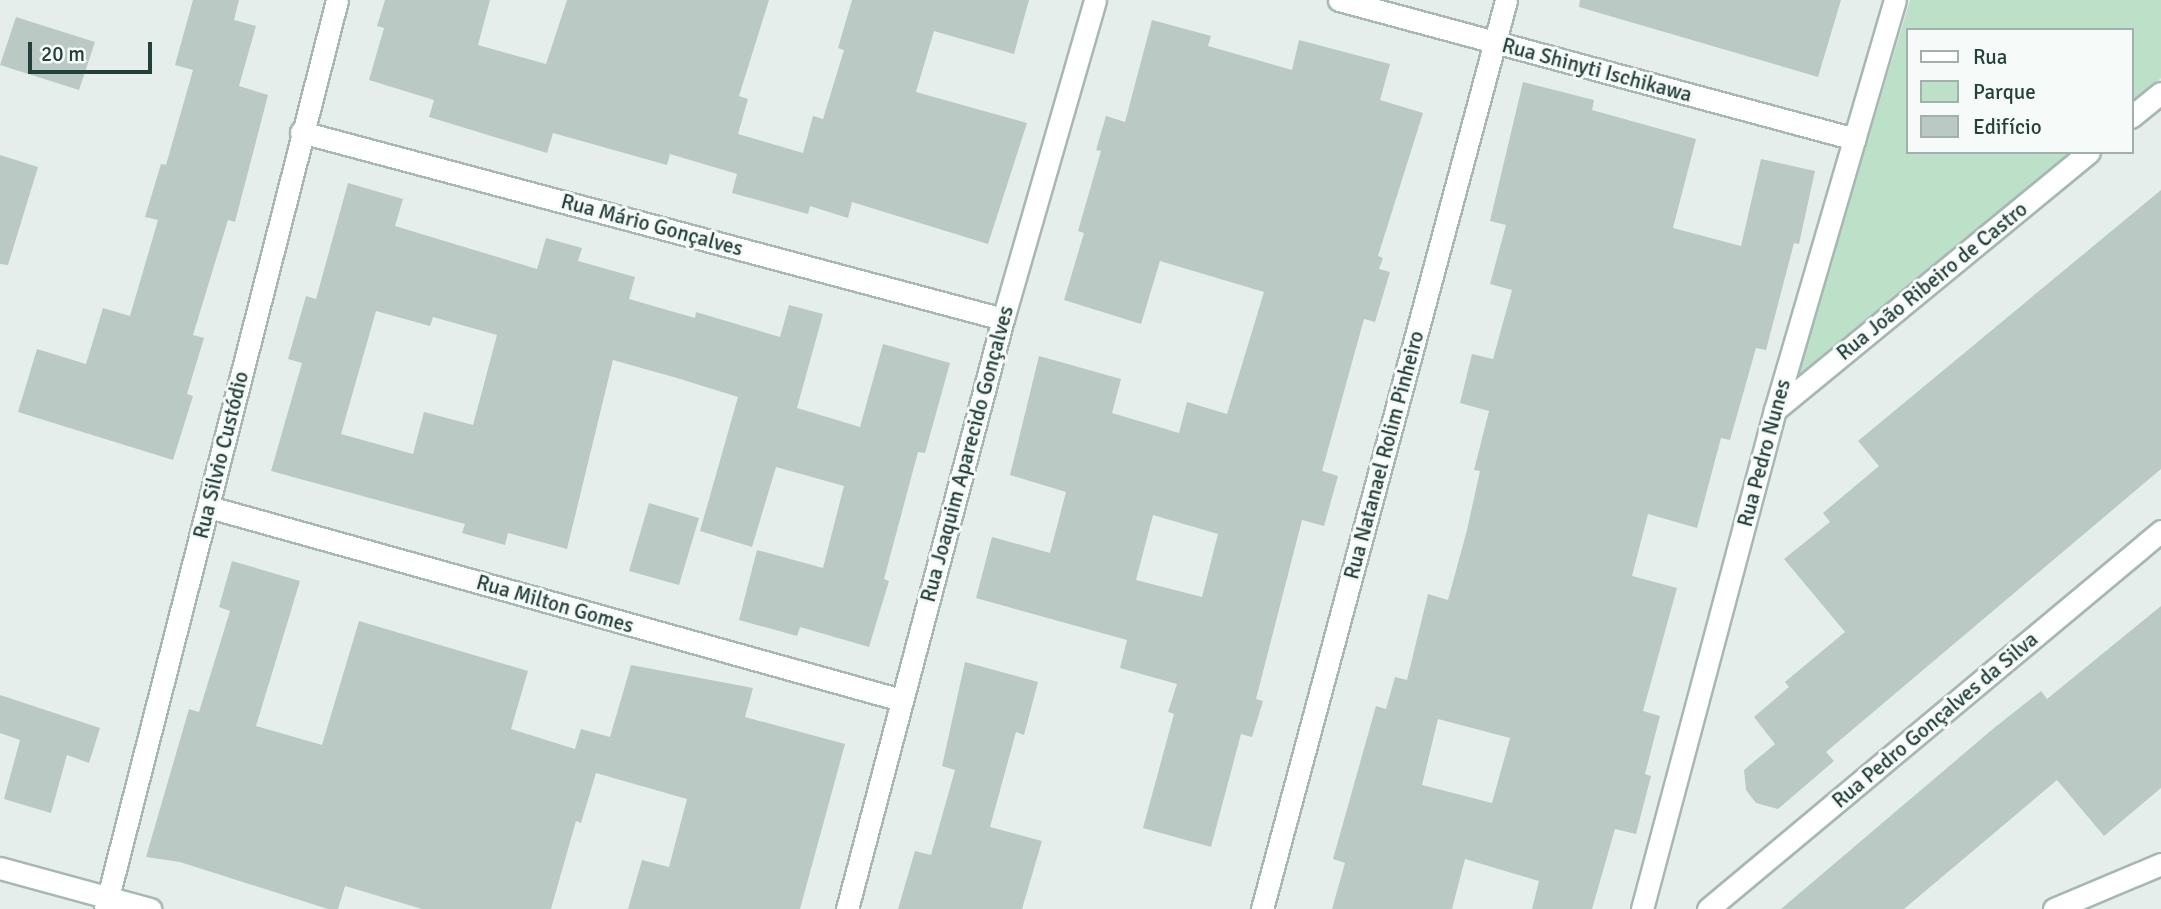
<!DOCTYPE html>
<html>
<head>
<meta charset="utf-8">
<style>
  body { margin:0 }
  #map { position:relative; width:2161px; height:909px; overflow:hidden; background:#e5eeeb; font-family:Signika,sans-serif }
  div>[style] { position:absolute }
  [style*='--x'] { left:calc(var(--x)*1px); top:calc(var(--y)*1px); width:calc(var(--w)*1px); rotate:calc(var(--a)*1deg) }
  .green>* { inset:0; background:#bde0c9 }
  .building>* { inset:0; background:#bac9c4 }
  .roads { filter:drop-shadow(2px 0 #a7b7b3) drop-shadow(-2px 0 #a7b7b3) drop-shadow(0 2px #a7b7b3) drop-shadow(0 -2px #a7b7b3) }
  .street>* { height:21px; margin:-10.5px; padding:0 10.5px; transform-origin:10.5px; border-radius:10.5px; background:#fff }
  span { translate:-50% -50%; white-space:nowrap; text-align:center; line-height:1.15; -webkit-text-stroke:6px #f6faf8; paint-order:stroke }
  .street-label { font-size:21px; color:#23413b }
  .legend { position:absolute; left:1906px; top:28px; width:228px; height:126px; box-sizing:border-box; background:#f6faf8; border:2px solid #a2b0ac; margin:0; padding:9px 12px; list-style:none; font-size:21px; color:#23413b }
  .legend li { display:flex; align-items:center; gap:14px; height:35px }
  .legend b { width:35px; border:2px solid #a2b0ac }
  .scale { position:absolute; left:28px; top:42px; width:124px; height:32px; box-sizing:border-box; border:4px solid #23413b; border-top:0; padding-left:9px; font-size:21px; line-height:24px; white-space:nowrap; color:#23413b; -webkit-text-stroke:5px #f6faf8; paint-order:stroke }
</style>
</head>
<body>
<div id="map">
  <div class="green">
    <i style="clip-path:polygon(1910px 0,2161px 0,2161px 78px,2131px 103px,2131px 30px,1907px 30px,1907px 152px,2072px 152px,1795px 382px)"></i>
  </div>
  <div class="building">
    <i style="clip-path:polygon(193px 0,239px 0,234px 20px,256px 26px,239px 86px,268px 95px,235px 222px,228px 220px,193px 335px,204px 338px,187px 394px,193px 396px,173px 460px,18px 412px,37px 349px,86px 364px,103px 308px,130px 316px,158px 220px,145px 217px,161px 164px,166px 165px,193px 70px,175px 65px)"></i>
    <i style="clip-path:polygon(385px 0,490px 0,478px 45px,546px 64px,567px 0,769px 0,739px 96px,748px 99px,738px 134px,803px 153px,813px 116px,823px 119px,844px 50px,838px 48px,852px 0,1029px 0,1014px 54px,934px 31px,916px 92px,1027px 123px,988px 244px,852px 202px,848px 218px,810px 206px,808px 214px,732px 193px,737px 174px,670px 154px,667px 165px,553px 133px,547px 153px,429px 117px,434px 100px,369px 80px,384px 28px,377px 26px)"></i>
    <i style="clip-path:polygon(1580px 0,1841px 0,1818px 77px,1579px 7px)"></i>
    <i style="clip-path:polygon(16px 17px,95px 42px,79px 90px,0 65px)"></i>
    <i style="clip-path:polygon(evenodd,1152px 20px,1211px 36px,1208px 46px,1292px 70px,1299px 40px,1390px 64px,1380px 100px,1423px 113px,1378px 256px,1383px 258px,1379px 269px,1390px 272px,1375px 322px,1364px 319px,1322px 471px,1338px 476px,1324px 526px,1302px 520px,1256px 699px,1263px 701px,1252px 737px,1241px 734px,1211px 847px,1143px 828px,1174px 714px,1168px 712px,1177px 684px,1120px 668px,1127px 640px,976px 598px,992px 537px,1050px 553px,1066px 492px,1010px 475px,1039px 356px,1121px 379px,1112px 413px,1179px 433px,1187px 402px,1227px 414px,1264px 292px,1160px 261px,1141px 324px,1064px 300px,1084px 233px,1078px 231px,1101px 151px,1096px 150px,1106px 116px,1125px 122px,1152px 20px,1153px 515px,1218px 534px,1202px 597px,1136px 580px,1153px 515px)"></i>
    <i style="clip-path:polygon(evenodd,1523px 82px,1594px 100px,1592px 110px,1696px 139px,1673px 228px,1741px 246px,1761px 159px,1815px 171px,1799px 244px,1794px 243px,1766px 350px,1756px 348px,1730px 440px,1721px 438px,1697px 528px,1648px 514px,1632px 576px,1677px 588px,1643px 711px,1660px 716px,1645px 774px,1651px 776px,1636px 834px,1615px 829px,1592px 909px,1532px 909px,1539px 881px,1465px 859px,1452px 909px,1332px 909px,1345px 863px,1333px 859px,1376px 706px,1386px 709px,1395px 677px,1407px 680px,1428px 594px,1448px 600px,1467px 530px,1480px 471px,1474px 470px,1489px 411px,1460px 403px,1472px 354px,1493px 359px,1512px 290px,1490px 284px,1506px 225px,1490px 221px,1523px 82px,1438px 719px,1510px 738px,1492px 803px,1422px 785px,1438px 719px)"></i>
    <i style="clip-path:polygon(0 155px,38px 167px,8px 265px,0 264px)"></i>
    <i style="clip-path:polygon(evenodd,348px 183px,403px 199px,395px 226px,537px 269px,546px 238px,582px 248px,578px 261px,635px 277px,629px 299px,695px 318px,696px 312px,780px 337px,789px 305px,823px 314px,797px 408px,860px 427px,883px 344px,950px 363px,925px 453px,918px 452px,884px 579px,889px 581px,869px 647px,800px 627px,797px 636px,739px 620px,757px 550px,823px 568px,844px 486px,776px 467px,752px 547px,700px 531px,738px 397px,677px 378px,613px 360px,567px 549px,508px 533px,505px 545px,462px 533px,465px 524px,271px 471px,302px 363px,288px 359px,306px 296px,316px 299px,348px 183px,376px 311px,430px 326px,433px 317px,497px 335px,473px 425px,424px 412px,413px 454px,341px 434px,376px 311px)"></i>
    <i style="clip-path:polygon(2161px 190px,2161px 469px,1826px 752px,1834px 761px,1778px 809px,1756px 803px,1746px 790px,1744px 770px,1775px 744px,1754px 717px,1789px 687px,1785px 682px,1845px 632px,1784px 559px,1830px 522px,1823px 513px,1879px 466px,1858px 441px)"></i>
    <i style="clip-path:polygon(649px 503px,699px 518px,679px 585px,629px 571px)"></i>
    <i style="clip-path:polygon(232px 561px,300px 581px,256px 726px,322px 745px,359px 621px,528px 671px,511px 729px,575px 749px,581px 729px,610px 737px,631px 665px,753px 688px,745px 717px,845px 744px,800px 909px,628px 909px,642px 860px,669px 867px,687px 799px,596px 773px,581px 823px,576px 821px,551px 909px,422px 909px,345px 886px,338px 909px,328px 909px,180px 862px,146px 857px,189px 709px,199px 712px,230px 611px,219px 607px)"></i>
    <i style="clip-path:polygon(2161px 606px,2161px 788px,2104px 836px,2057px 780px,1904px 909px,1781px 909px,1994px 728px,2041px 691px,2047px 699px)"></i>
    <i style="clip-path:polygon(965px 662px,1038px 682px,1024px 735px,1016px 732px,990px 827px,1042px 841px,1022px 909px,898px 909px,915px 851px,931px 855px,955px 770px,942px 766px)"></i>
    <i style="clip-path:polygon(0 695px,100px 728px,89px 763px,67px 755px,51px 813px,4px 799px,20px 740px,0 733px)"></i>
  </div>
  <div class="roads">
    <div class="street">
      <i style="--x:1339;--y:0;--w:534;--a:15.08"></i>
      <i style="--x:2131;--y:117;--w:38;--a:-39"></i>
      <i style="--x:301;--y:132;--w:726;--a:14.92"></i>
      <i style="--x:1775;--y:410;--w:406;--a:-39.4"></i>
      <i style="--x:209;--y:507;--w:718;--a:15.58"></i>
      <i style="--x:0;--y:868;--w:156;--a:15.3"></i>
      <i style="--x:105;--y:909;--w:938;--a:-75.68"></i>
      <i style="--x:847;--y:909;--w:610;--a:-75.19"></i>
      <i style="--x:1003;--y:319;--w:332;--a:-73.9"></i>
      <i style="--x:1262;--y:909;--w:941;--a:-74.97"></i>
      <i style="--x:1642;--y:909;--w:516;--a:-75.08"></i>
      <i style="--x:1775;--y:410;--w:427;--a:-73.7"></i>
      <i style="--x:1708;--y:909;--w:590;--a:-39.84"></i>
      <i style="--x:2054;--y:909;--w:116;--a:-22.8"></i>
    </div>
  </div>
  <div class="street-label">
    <span style="left:1597px;top:70px;rotate:15deg">Rua Shinyti Ischikawa</span>
    <span style="left:652px;top:225px;rotate:15deg">Rua Mário Gonçalves</span>
    <span style="left:1932px;top:281px;rotate:-39deg">Rua João Ribeiro de Castro</span>
    <span style="left:1764px;top:453px;rotate:-75deg">Rua Pedro Nunes</span>
    <span style="left:967px;top:454px;rotate:-75deg">Rua Joaquim Aparecido Gonçalves</span>
    <span style="left:221px;top:455px;rotate:-76deg">Rua Silvio Custódio</span>
    <span style="left:1384px;top:455px;rotate:-75deg">Rua Natanael Rolim Pinheiro</span>
    <span style="left:555px;top:604px;rotate:16deg">Rua Milton Gomes</span>
    <span style="left:1935px;top:720px;rotate:-40deg">Rua Pedro Gonçalves da Silva</span>
  </div>
  <ul class="legend">
  <li><b style="height:9px;background:#fff"></b>Rua</li>
  <li><b style="height:19px;background:#bde0c9"></b>Parque</li>
  <li><b style="height:19px;background:#bac9c4"></b>Edifício</li>
  </ul>
  <div class="scale">20 m</div>
</div>
</body>
</html>
